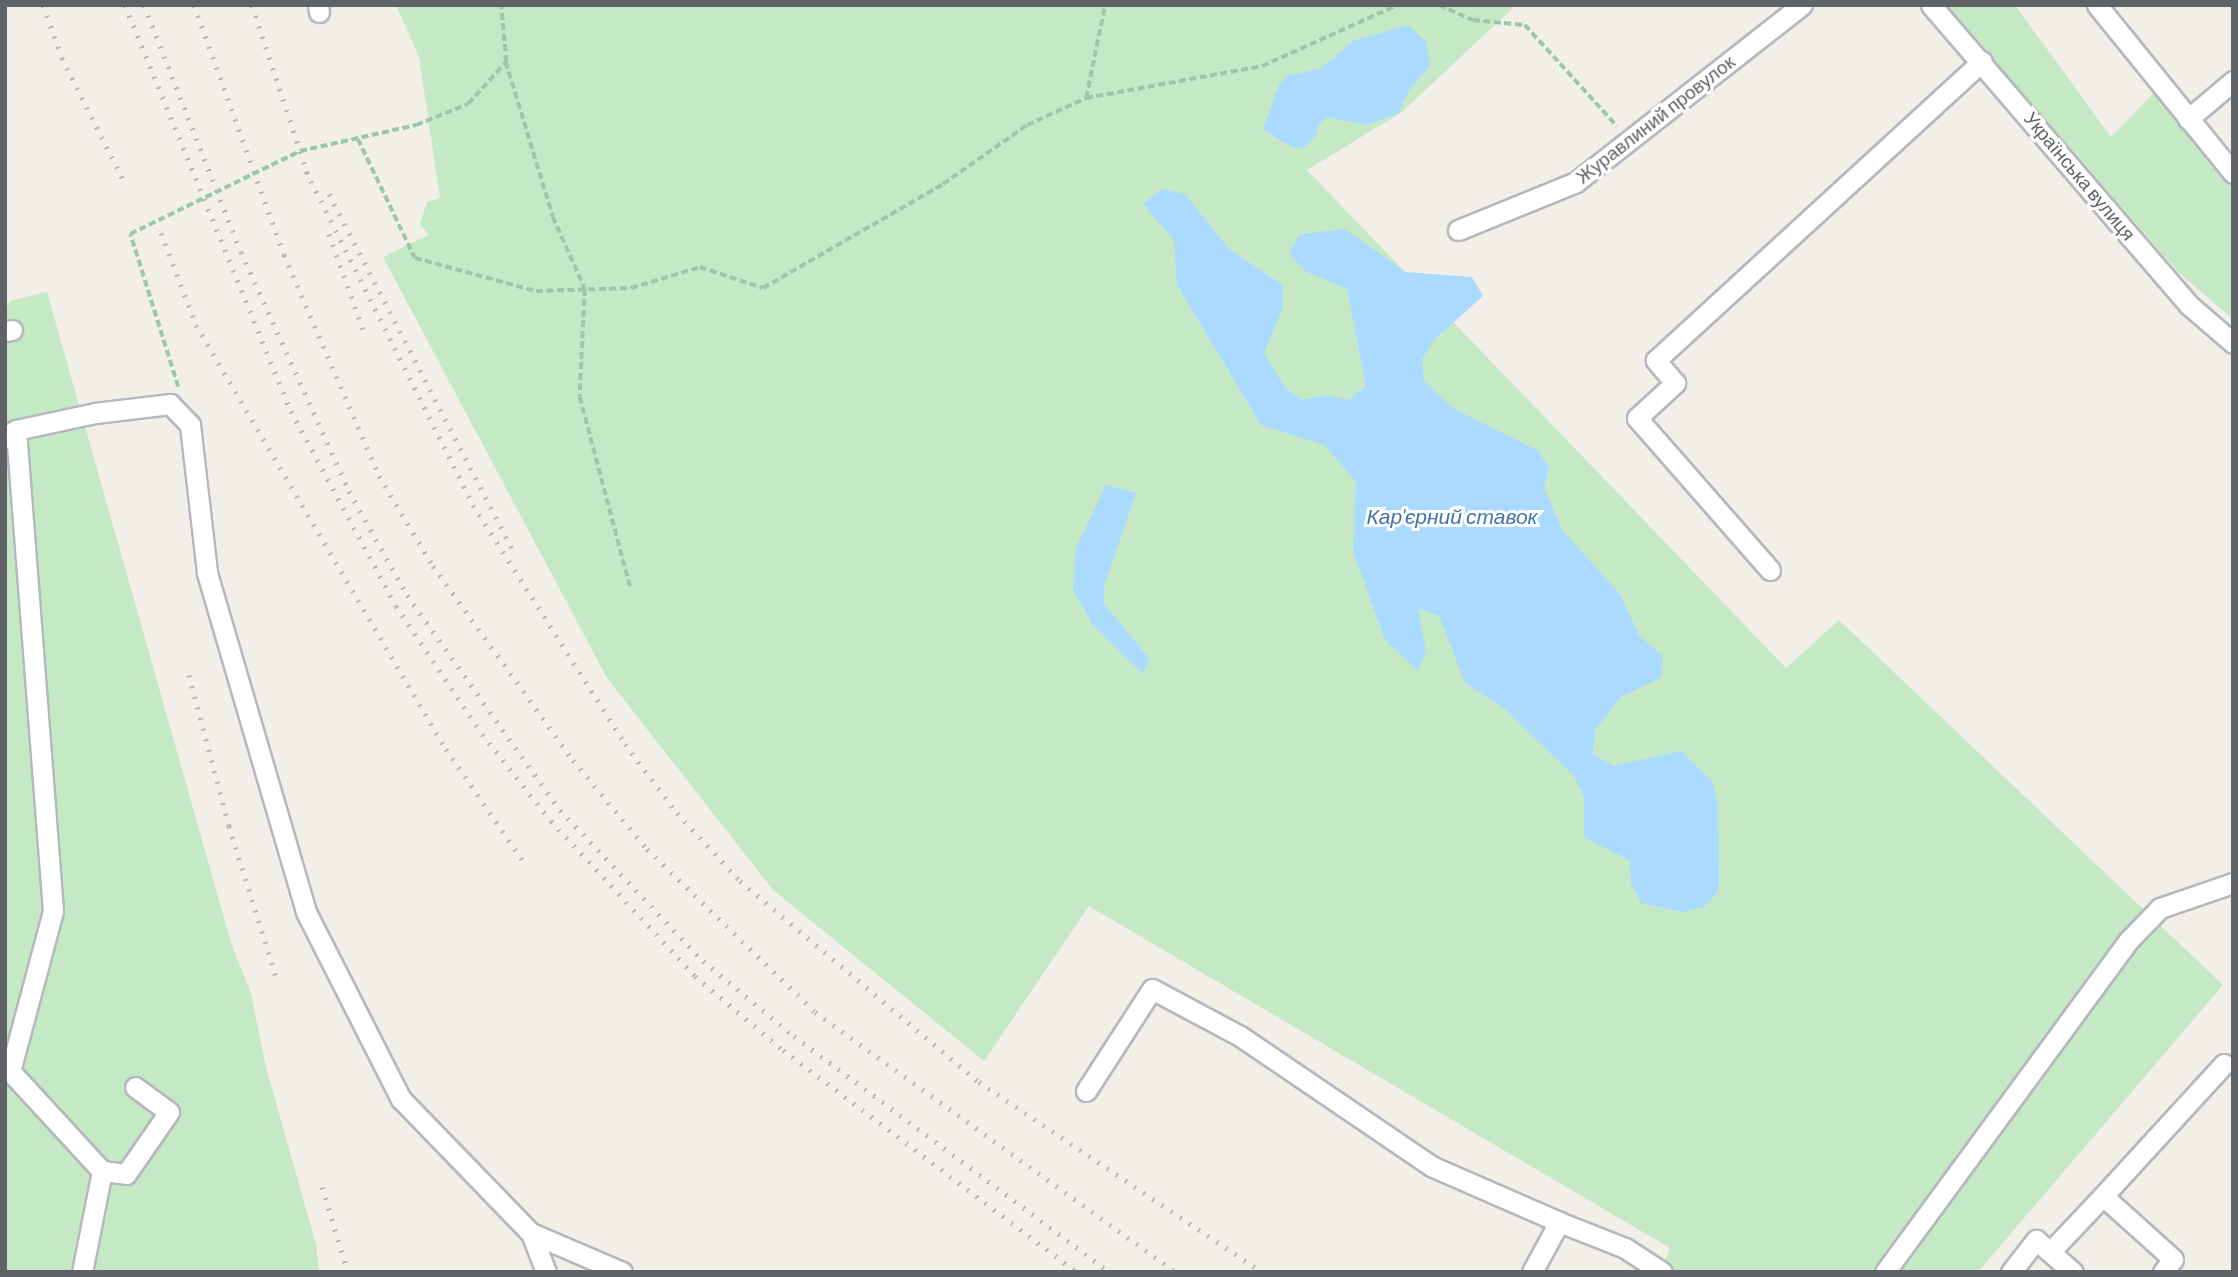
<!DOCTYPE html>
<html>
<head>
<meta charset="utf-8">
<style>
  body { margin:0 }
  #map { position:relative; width:2238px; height:1277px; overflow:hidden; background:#f1efe8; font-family:Barlow,sans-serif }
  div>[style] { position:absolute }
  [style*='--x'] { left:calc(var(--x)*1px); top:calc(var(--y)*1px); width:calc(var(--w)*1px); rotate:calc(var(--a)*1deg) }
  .green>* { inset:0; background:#c5e8c5 }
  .water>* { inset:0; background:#aadaff }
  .path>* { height:3.5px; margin-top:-1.75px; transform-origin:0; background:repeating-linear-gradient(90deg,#9cc7a9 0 7px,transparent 0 10.5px) }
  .roads { filter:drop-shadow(2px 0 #b5b8bc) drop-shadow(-2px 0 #b5b8bc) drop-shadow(0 2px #b5b8bc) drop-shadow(0 -2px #b5b8bc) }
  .minor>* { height:19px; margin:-9.5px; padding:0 9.5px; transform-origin:9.5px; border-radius:9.5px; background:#fff }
  .rail>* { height:5px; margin-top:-2.5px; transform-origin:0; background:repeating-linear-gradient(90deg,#b6b7b8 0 2px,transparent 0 11px) }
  span { translate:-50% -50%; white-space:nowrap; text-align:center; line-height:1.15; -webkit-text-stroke:6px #fff; paint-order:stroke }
  .street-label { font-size:19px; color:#5f6368 }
  .water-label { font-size:21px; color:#4174aa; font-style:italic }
  .frame { position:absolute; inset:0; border:7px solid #5f6368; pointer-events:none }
</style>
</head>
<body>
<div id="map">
  <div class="green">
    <i style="clip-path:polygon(396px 5px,1516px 5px,1402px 112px,1307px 170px,1786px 668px,1839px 620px,2223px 985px,1978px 1272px,1660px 1272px,1670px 1248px,1089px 906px,984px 1061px,773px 890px,607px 678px,383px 257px,429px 235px,420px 224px,427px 202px,440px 198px,419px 57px)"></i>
    <i style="clip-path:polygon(1946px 5px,2015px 5px,2111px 137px,2156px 91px,2233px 187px,2233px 319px,2178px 272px)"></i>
    <i style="clip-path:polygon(47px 292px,232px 946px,250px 990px,267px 1071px,316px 1244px,319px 1272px,5px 1272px,5px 311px,10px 301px)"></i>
  </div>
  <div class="water">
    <i style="clip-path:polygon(1408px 25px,1426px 42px,1430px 65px,1408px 92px,1399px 113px,1366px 125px,1328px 117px,1319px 124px,1315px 137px,1305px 147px,1294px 148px,1263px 130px,1279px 85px,1287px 76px,1322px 68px,1353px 41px)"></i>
    <i style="clip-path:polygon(1162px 189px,1185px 194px,1229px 249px,1283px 285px,1282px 310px,1264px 353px,1285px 388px,1303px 400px,1325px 395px,1348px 400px,1366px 386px,1347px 289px,1305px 271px,1289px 253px,1300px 234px,1345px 229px,1405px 272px,1472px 277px,1483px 296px,1435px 339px,1422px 359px,1424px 381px,1454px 409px,1537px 450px,1549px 467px,1544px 488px,1562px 530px,1620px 594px,1639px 635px,1663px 656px,1661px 678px,1622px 696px,1595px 730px,1593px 754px,1613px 766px,1681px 751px,1712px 781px,1718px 802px,1719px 890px,1704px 907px,1683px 912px,1641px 903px,1631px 883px,1630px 861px,1584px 837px,1584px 797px,1574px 776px,1505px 709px,1465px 683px,1439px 616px,1418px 608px,1426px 651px,1418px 671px,1385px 640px,1353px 551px,1356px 482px,1325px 445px,1261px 425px,1177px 285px,1174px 240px,1143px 204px)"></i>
    <i style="clip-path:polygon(1106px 485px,1136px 493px,1104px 585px,1104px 604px,1149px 658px,1143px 674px,1093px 625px,1073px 590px,1076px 548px)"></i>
  </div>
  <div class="path">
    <i style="--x:1439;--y:5;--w:37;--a:24"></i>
    <i style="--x:1473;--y:20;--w:52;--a:5.5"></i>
    <i style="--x:1525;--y:25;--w:137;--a:47.7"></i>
    <i style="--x:506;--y:62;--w:162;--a:73.1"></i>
    <i style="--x:553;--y:217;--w:79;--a:66"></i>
    <i style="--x:585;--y:289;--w:108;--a:92.7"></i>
    <i style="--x:580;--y:397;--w:196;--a:75.2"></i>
    <i style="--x:1086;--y:98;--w:179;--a:-10.3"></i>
    <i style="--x:1262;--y:66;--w:149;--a:-24.2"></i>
    <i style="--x:358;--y:139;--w:132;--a:64.4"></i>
    <i style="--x:415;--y:258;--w:125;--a:15.3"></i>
    <i style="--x:536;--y:291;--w:95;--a:-1.8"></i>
    <i style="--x:631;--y:288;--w:72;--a:-16.9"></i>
    <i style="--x:700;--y:267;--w:66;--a:18.4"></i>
    <i style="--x:763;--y:288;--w:208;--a:-30"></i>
    <i style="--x:943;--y:184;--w:103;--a:-35.1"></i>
    <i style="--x:1027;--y:125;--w:65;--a:-24.6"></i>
    <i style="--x:1086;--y:98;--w:95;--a:-78.5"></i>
    <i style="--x:178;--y:387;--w:160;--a:-107.4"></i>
    <i style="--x:130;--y:234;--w:189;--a:-26"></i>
    <i style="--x:300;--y:151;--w:119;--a:-12.6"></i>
    <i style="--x:416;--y:125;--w:56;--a:-22"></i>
    <i style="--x:468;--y:104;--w:57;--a:-47.9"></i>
    <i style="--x:506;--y:62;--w:57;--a:-95"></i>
  </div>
  <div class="roads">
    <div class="minor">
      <i style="--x:318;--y:5;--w:7;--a:82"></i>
      <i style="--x:1931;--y:5;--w:396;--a:49.3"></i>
      <i style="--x:2189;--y:305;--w:58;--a:40.8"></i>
      <i style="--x:2097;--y:5;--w:216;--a:51"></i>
      <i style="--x:2188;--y:119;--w:59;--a:-40.2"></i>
      <i style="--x:1458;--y:230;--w:127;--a:-22.1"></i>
      <i style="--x:1576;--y:182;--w:287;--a:-38.1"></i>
      <i style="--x:5;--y:331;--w:7;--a:-8"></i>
      <i style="--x:16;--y:430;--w:482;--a:85.6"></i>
      <i style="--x:53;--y:911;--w:166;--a:105"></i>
      <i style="--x:10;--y:1071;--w:136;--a:47.4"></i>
      <i style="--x:102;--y:1171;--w:103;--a:101.2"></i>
      <i style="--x:5;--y:438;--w:14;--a:-36"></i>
      <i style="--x:16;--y:430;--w:81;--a:-12.1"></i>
      <i style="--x:95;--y:413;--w:76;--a:-6.8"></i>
      <i style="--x:170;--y:404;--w:29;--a:46"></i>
      <i style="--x:190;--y:425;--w:149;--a:83.4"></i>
      <i style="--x:207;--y:573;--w:353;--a:73.7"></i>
      <i style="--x:306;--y:912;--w:210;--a:63.1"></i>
      <i style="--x:401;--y:1099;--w:187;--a:45.9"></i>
      <i style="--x:531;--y:1233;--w:42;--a:69"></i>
      <i style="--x:1770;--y:570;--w:202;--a:-131.2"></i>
      <i style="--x:1637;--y:418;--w:52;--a:-42.6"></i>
      <i style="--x:1675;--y:383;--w:30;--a:-130"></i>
      <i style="--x:1656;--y:360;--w:442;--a:-42.5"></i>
      <i style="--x:1086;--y:1091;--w:121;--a:-57.1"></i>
      <i style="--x:1152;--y:989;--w:100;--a:28.1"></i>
      <i style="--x:1240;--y:1036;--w:231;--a:34.2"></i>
      <i style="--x:1431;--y:1166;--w:140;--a:23.6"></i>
      <i style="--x:102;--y:1171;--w:24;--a:7"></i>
      <i style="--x:126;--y:1174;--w:75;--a:-55.3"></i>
      <i style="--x:169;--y:1112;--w:42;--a:-143.7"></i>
      <i style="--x:531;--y:1233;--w:99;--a:23.2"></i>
      <i style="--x:2050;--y:1252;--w:77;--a:-46.6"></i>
      <i style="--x:1532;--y:1272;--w:57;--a:-61.6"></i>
      <i style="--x:1559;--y:1222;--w:71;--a:21.5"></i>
      <i style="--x:1625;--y:1248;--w:44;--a:33"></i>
      <i style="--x:1885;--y:1272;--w:412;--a:-53.7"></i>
      <i style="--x:2129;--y:940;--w:45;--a:-45.9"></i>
      <i style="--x:2160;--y:908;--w:77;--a:-18.9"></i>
      <i style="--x:2011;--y:1272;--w:41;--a:-52"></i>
      <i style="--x:2036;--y:1240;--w:49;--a:40.9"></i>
      <i style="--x:2163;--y:1272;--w:16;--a:-52"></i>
      <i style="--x:2173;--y:1259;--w:94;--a:-138"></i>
      <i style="--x:2103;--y:1196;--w:179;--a:-47.5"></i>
    </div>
  </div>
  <div class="rail">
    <i style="--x:43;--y:5;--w:56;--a:70.3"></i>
    <i style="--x:62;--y:58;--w:136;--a:63.4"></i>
    <i style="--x:125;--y:5;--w:439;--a:67.8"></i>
    <i style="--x:291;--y:411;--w:221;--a:61.7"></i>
    <i style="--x:396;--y:606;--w:154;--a:56.1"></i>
    <i style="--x:482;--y:734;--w:111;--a:51.6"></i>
    <i style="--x:551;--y:821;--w:212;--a:47.1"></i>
    <i style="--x:695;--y:976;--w:115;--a:40.1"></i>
    <i style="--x:783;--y:1050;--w:368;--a:37.1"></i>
    <i style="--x:144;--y:5;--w:265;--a:68.6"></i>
    <i style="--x:241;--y:252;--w:262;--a:65.7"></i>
    <i style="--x:349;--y:491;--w:119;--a:60.9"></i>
    <i style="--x:407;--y:595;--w:264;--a:54.6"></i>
    <i style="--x:560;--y:810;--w:208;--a:46.6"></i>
    <i style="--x:703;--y:961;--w:118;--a:39.5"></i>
    <i style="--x:794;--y:1036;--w:394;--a:36.8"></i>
    <i style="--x:194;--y:5;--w:266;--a:70.2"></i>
    <i style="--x:284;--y:255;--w:241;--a:66.7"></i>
    <i style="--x:379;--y:476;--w:105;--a:59"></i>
    <i style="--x:433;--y:566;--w:239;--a:54.2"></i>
    <i style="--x:573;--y:760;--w:116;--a:50.3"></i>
    <i style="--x:647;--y:849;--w:234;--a:44.1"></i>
    <i style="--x:815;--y:1012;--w:445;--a:35.8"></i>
    <i style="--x:252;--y:5;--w:182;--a:71.8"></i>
    <i style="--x:306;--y:171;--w:373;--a:63.4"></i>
    <i style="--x:473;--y:505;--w:283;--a:57.5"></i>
    <i style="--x:625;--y:744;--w:86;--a:53"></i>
    <i style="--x:677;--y:813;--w:93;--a:47.2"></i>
    <i style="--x:740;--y:881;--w:312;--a:40.1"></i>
    <i style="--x:979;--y:1082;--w:341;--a:33.9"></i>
    <i style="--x:329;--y:194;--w:399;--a:62.7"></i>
    <i style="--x:161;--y:233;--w:98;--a:69.2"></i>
    <i style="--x:196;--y:325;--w:492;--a:59.5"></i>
    <i style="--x:446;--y:749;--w:140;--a:55.5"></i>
    <i style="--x:329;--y:234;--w:107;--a:70.4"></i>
    <i style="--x:189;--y:675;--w:156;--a:75.2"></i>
    <i style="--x:229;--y:826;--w:161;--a:72.7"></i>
    <i style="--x:322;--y:1187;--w:89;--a:73"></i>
  </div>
  <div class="street-label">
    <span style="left:1655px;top:119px;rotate:-38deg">Журавлиний провулок</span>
    <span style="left:2080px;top:176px;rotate:50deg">Українська вулиця</span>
  </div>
  <div class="water-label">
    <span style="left:1452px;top:516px">Кар'єрний ставок</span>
  </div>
  <div class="frame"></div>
</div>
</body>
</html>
